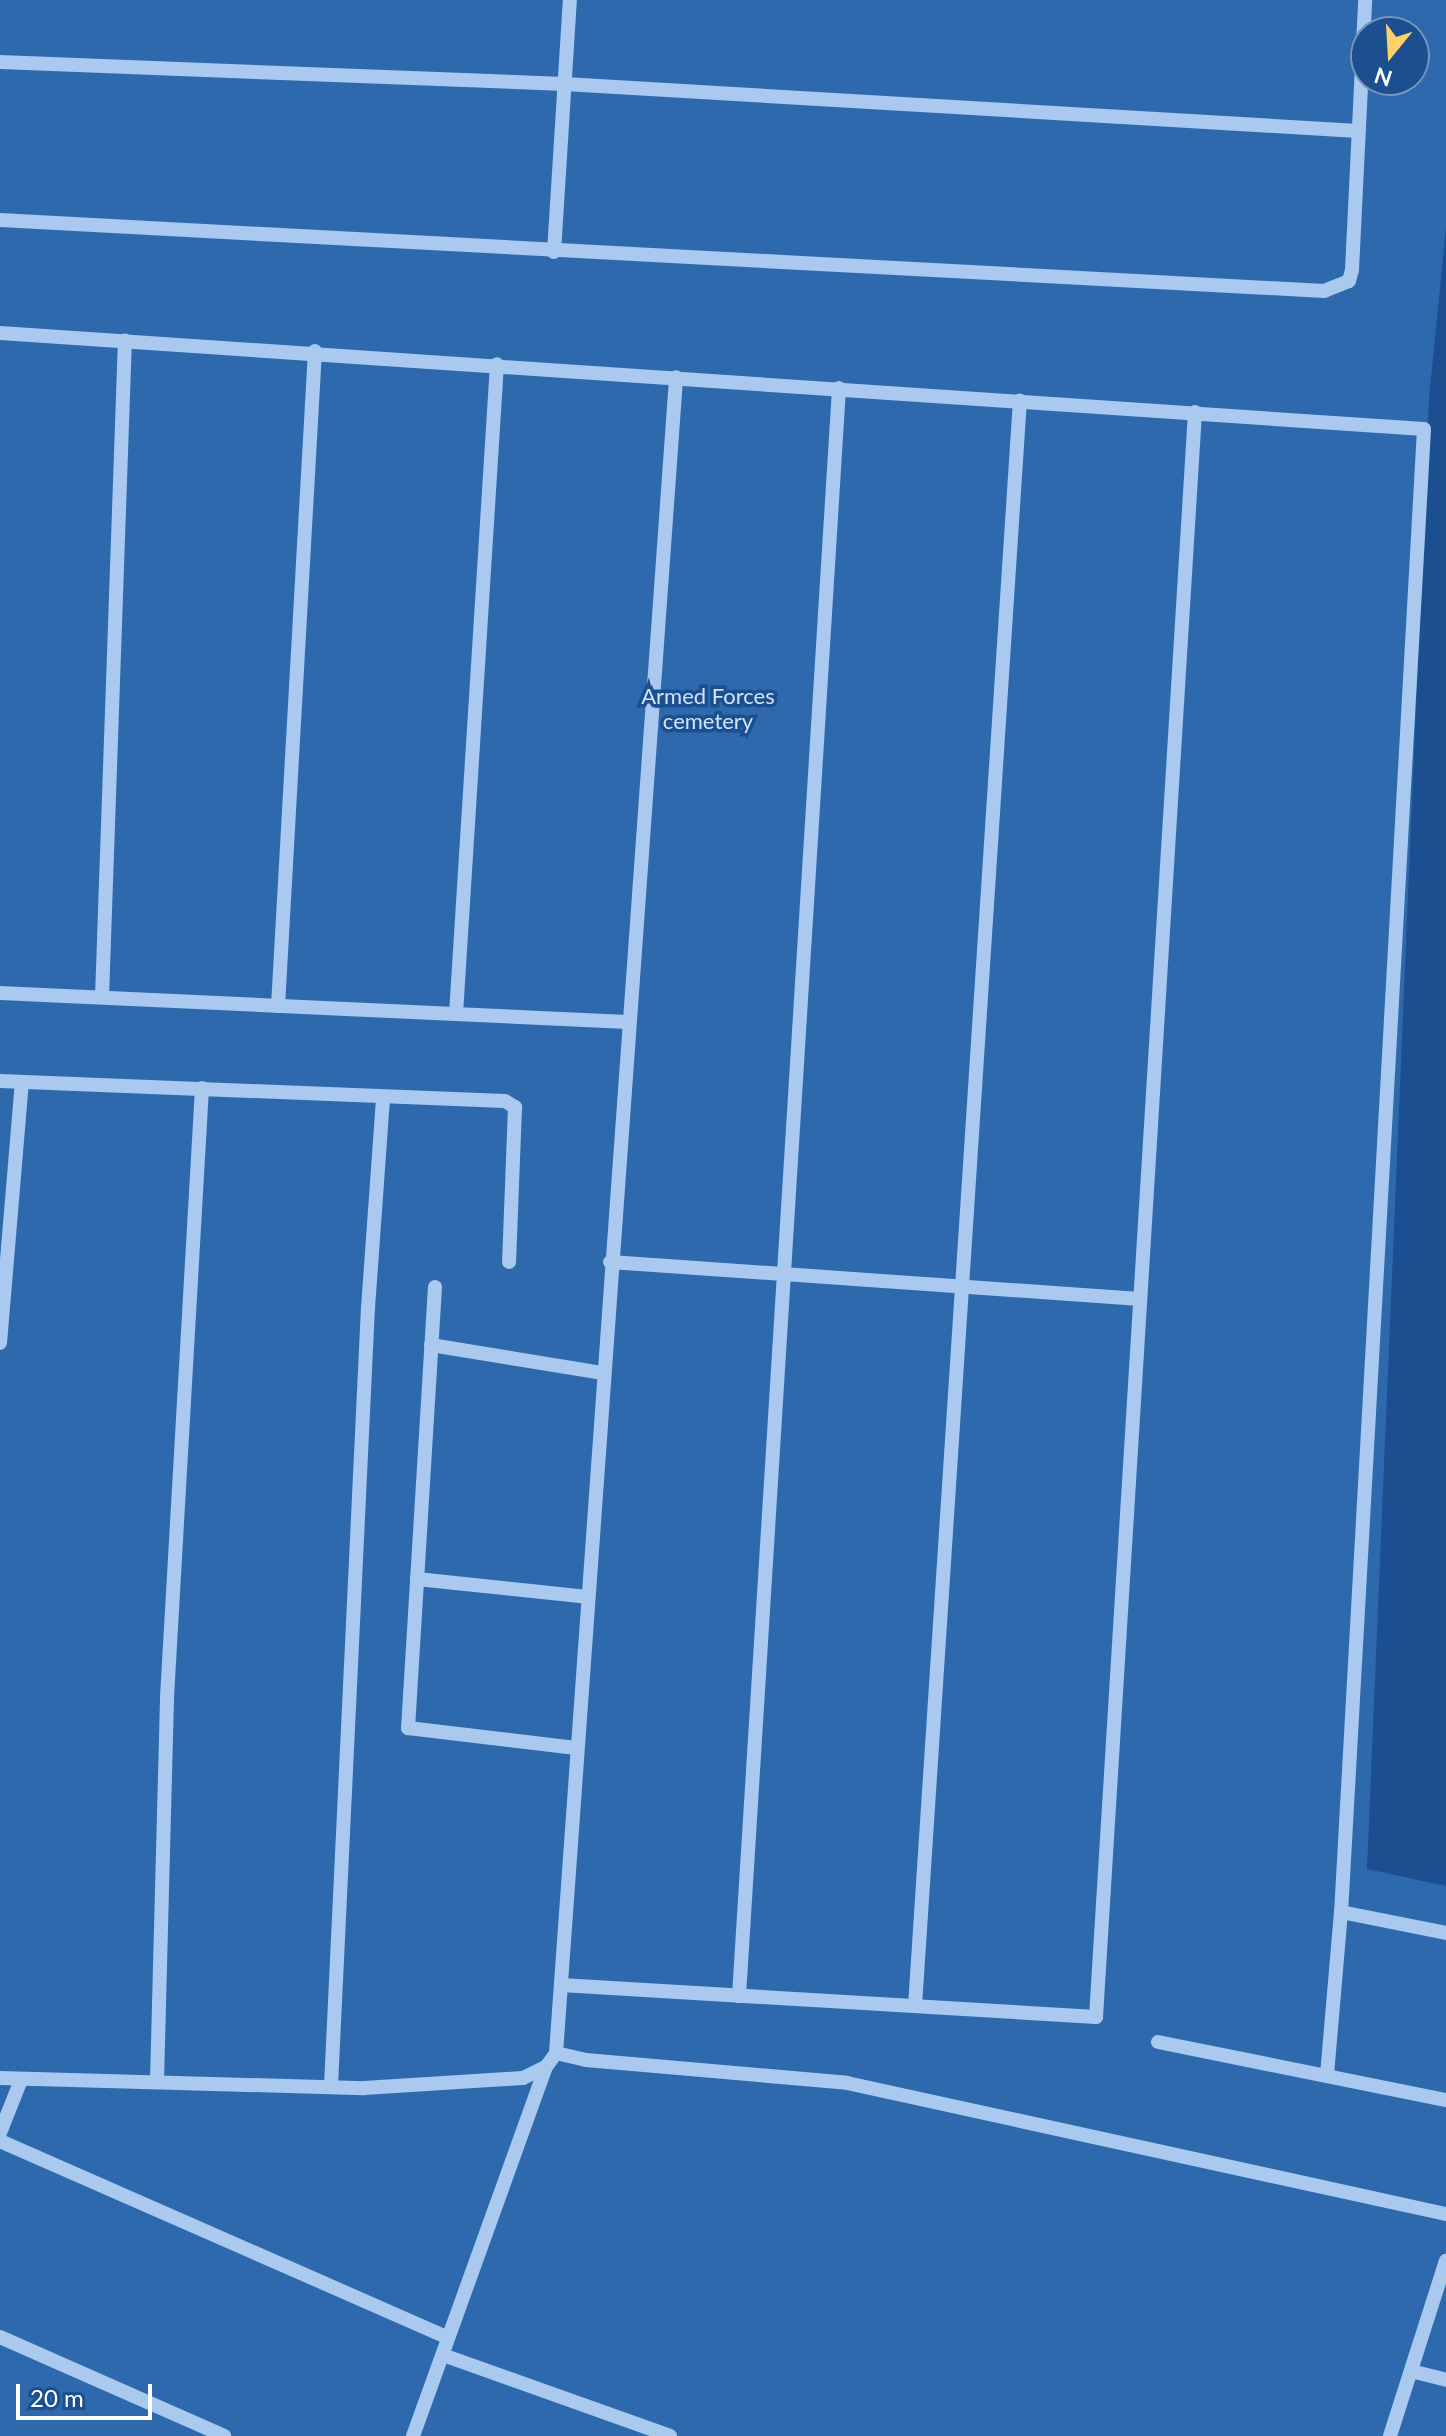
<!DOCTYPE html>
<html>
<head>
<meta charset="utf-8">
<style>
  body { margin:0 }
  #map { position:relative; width:1446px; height:2436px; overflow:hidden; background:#1b4f8f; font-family:Lato,sans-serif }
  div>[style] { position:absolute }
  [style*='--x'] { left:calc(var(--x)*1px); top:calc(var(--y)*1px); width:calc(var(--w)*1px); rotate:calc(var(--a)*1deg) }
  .green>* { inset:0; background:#2e69ad }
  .minor>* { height:14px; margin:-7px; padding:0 7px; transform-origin:7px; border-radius:7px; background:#a9c9ee }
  span { translate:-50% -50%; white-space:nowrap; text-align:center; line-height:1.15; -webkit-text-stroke:7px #1b4f8f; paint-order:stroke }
  .park-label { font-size:22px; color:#cfe3fa }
  .north { position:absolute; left:1350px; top:16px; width:80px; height:80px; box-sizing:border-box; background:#1b4f8f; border:2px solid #7695bc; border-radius:50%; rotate:198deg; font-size:22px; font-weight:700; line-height:32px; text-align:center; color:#fff }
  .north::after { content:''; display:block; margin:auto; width:28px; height:36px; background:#ffd166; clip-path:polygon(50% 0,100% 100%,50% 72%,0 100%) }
  .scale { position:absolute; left:16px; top:2384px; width:136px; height:36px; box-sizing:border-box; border:4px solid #fff; border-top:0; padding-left:10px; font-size:24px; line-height:28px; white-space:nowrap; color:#fff; -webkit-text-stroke:6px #1b4f8f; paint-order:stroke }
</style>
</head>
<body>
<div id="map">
  <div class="green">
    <i style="clip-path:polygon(evenodd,0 0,1446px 0,1446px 228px,1429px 398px,1367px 1869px,1446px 1886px,1446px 2436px,0 2436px,0 0,1366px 32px,1414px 32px,1414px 80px,1366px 80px,1366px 32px)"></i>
  </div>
  <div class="minor">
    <i style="--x:0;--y:62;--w:565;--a:2.23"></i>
    <i style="--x:565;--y:84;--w:794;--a:3.39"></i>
    <i style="--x:0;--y:220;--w:1326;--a:3.07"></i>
    <i style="--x:1324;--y:291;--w:27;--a:-22"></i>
    <i style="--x:1349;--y:281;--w:11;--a:-75"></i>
    <i style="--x:1352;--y:270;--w:270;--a:-87.2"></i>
    <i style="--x:554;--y:252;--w:253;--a:-86.4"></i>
    <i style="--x:0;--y:333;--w:1427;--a:3.86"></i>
    <i style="--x:1424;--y:429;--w:1485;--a:93.2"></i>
    <i style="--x:1341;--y:1912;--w:107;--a:11.3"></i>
    <i style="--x:0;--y:993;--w:628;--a:2.65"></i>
    <i style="--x:102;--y:997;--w:657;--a:-88"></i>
    <i style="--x:278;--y:1006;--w:656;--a:-86.77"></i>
    <i style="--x:456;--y:1014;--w:651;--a:-86.39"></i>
    <i style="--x:0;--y:1081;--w:505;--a:2.27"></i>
    <i style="--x:505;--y:1101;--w:12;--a:31"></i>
    <i style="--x:515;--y:1107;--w:155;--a:92.2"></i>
    <i style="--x:610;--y:1262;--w:531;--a:3.99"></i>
    <i style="--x:435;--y:1287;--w:442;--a:93.5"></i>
    <i style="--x:408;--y:1728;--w:169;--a:6.8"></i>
    <i style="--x:0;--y:1343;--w:262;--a:-85.2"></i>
    <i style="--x:431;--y:1345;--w:173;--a:9.3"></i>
    <i style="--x:417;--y:1579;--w:171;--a:6"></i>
    <i style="--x:561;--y:1985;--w:536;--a:3.42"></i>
    <i style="--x:1096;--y:2017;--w:1608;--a:-86.47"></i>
    <i style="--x:739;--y:1996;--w:1611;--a:-86.44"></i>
    <i style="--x:915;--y:2006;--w:1609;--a:-86.26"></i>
    <i style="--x:1158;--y:2042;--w:294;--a:11.4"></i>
    <i style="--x:556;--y:2053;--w:31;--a:13"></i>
    <i style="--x:586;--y:2060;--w:262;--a:5"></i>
    <i style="--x:847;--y:2083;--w:613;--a:12.34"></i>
    <i style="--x:1327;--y:2075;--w:164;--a:-85.1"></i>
    <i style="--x:0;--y:2078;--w:364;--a:1.6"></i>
    <i style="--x:364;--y:2088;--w:159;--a:-3.6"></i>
    <i style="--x:523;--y:2078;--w:25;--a:-26"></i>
    <i style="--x:546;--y:2067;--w:17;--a:-54"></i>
    <i style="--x:556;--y:2053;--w:1680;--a:-85.9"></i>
    <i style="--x:157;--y:2081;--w:384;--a:-88.5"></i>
    <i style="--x:167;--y:1697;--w:610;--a:-86.71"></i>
    <i style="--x:331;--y:2086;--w:779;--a:-87.28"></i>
    <i style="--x:368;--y:1308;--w:211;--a:-85.9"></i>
    <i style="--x:0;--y:2133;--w:57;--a:-68.4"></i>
    <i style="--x:0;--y:2141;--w:489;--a:23.7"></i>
    <i style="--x:0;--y:2337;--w:245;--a:23.8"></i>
    <i style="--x:443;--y:2355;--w:241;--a:19.6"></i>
    <i style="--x:1411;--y:2371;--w:36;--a:14"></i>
    <i style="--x:413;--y:2436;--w:392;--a:-70.2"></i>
    <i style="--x:1390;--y:2436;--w:184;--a:-72.3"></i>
  </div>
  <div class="park-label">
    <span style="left:708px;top:708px">Armed Forces<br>cemetery</span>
  </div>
  <div class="north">N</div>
  <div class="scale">20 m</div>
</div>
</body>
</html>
